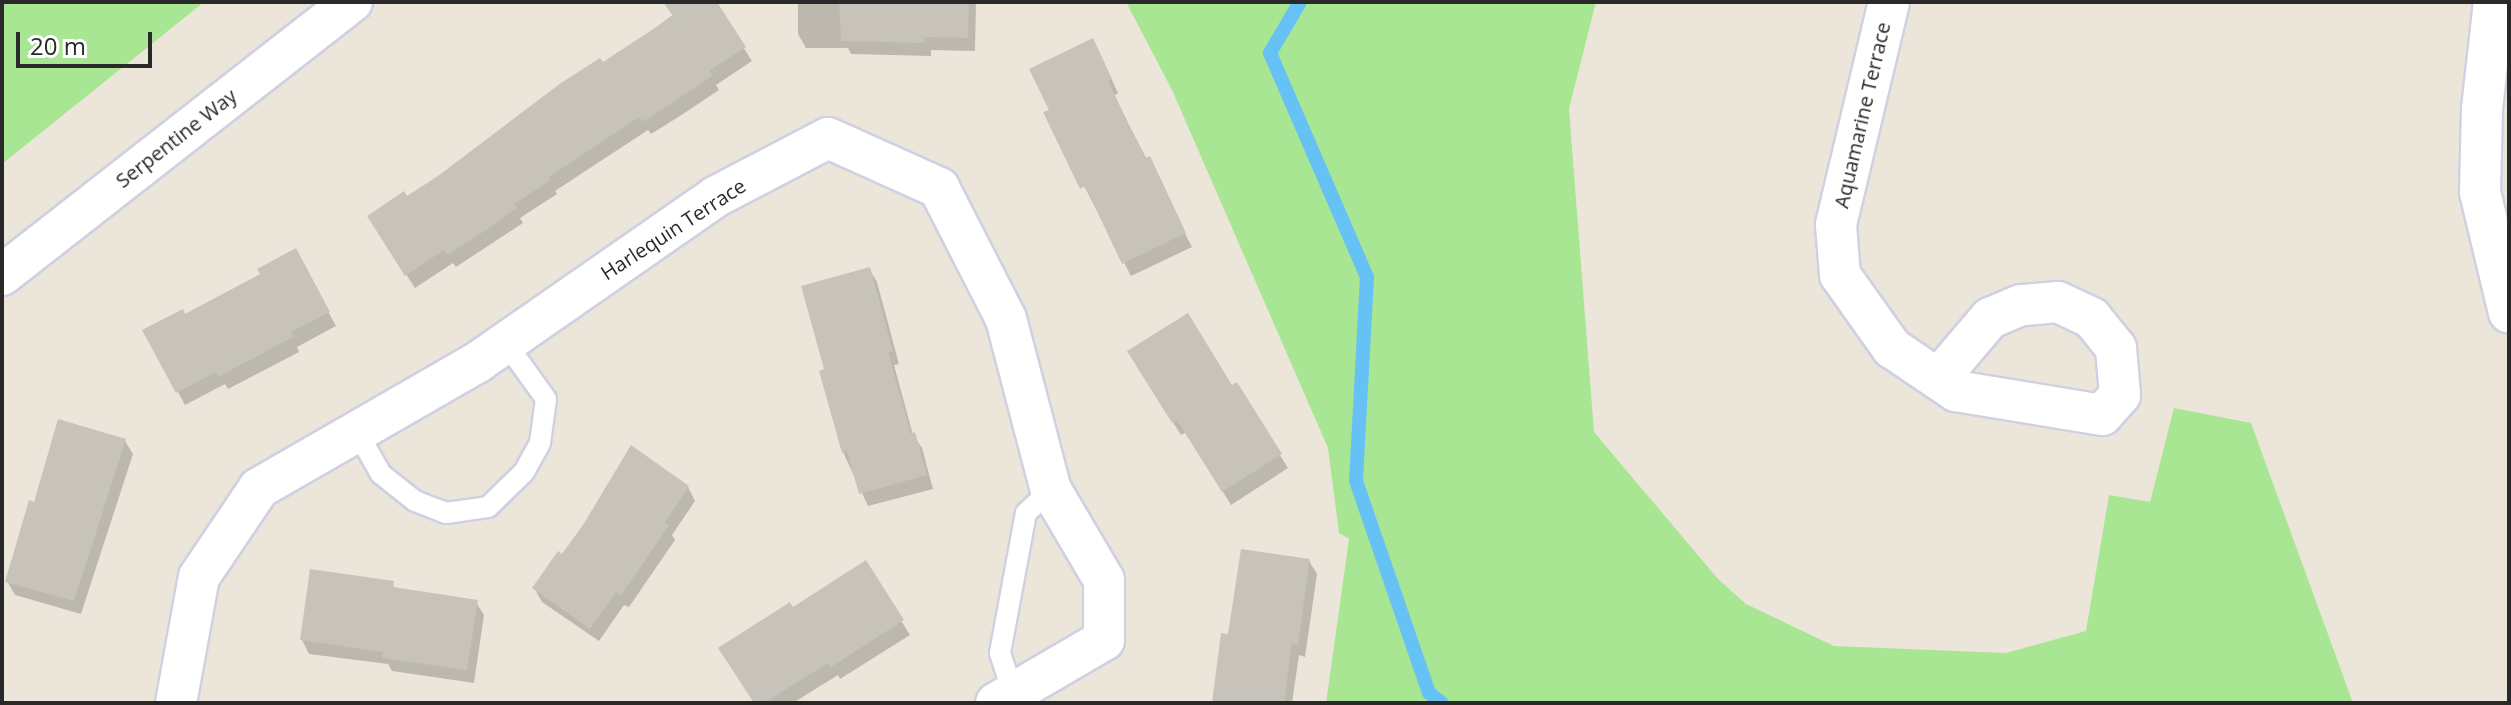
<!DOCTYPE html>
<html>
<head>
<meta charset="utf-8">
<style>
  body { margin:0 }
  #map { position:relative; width:2511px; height:705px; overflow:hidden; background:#ece6da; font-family:"Open Sans",sans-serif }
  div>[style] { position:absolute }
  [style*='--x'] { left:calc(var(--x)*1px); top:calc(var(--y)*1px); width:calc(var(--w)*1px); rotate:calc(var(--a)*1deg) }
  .green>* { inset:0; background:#a8e693 }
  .shadow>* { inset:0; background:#0003 }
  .stream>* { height:14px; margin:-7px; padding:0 7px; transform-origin:7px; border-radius:7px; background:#66c2f5 }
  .building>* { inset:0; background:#c7c3ba }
  .roads { filter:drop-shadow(2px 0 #cfd1e3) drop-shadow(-2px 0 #cfd1e3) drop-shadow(0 2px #cfd1e3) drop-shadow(0 -2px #cfd1e3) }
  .lane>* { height:20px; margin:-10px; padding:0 10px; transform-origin:10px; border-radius:10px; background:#fff }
  .street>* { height:40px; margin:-20px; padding:0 20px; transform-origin:20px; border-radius:20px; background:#fff }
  span { translate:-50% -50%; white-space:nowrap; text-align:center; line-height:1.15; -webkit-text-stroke:6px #fff; paint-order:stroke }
  .street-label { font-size:20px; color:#292929 }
  .frame { position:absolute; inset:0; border:4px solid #292929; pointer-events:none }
  .scale { position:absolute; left:16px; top:32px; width:136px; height:36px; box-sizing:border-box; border:4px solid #292929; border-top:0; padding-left:10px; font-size:24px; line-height:28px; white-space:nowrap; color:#292929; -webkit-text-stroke:6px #fff; paint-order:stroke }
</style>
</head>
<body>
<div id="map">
  <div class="green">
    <i style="clip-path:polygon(2px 2px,204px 2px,2px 164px)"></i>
    <i style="clip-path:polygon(1126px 2px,1596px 2px,1569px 109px,1594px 432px,1718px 579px,1746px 604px,1834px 646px,2006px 653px,2086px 631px,2109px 495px,2150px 502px,2174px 408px,2251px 423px,2353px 703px,1326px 703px,1349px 539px,1339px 533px,1328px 448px,1172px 90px)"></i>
  </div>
  <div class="shadow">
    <i style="clip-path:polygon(690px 2px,715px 2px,752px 61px,716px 85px,719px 90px,680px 116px,651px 134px,648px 130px,555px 191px,557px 194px,520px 218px,523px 223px,456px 267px,453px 263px,415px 288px,377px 230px,407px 198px,634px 44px)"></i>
    <i style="clip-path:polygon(798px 2px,976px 2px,975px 51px,931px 50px,931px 56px,851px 54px,848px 48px,806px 48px,798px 34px)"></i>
    <i style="clip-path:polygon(1100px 54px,1118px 93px,1114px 96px,1192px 247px,1131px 276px,1046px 113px)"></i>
    <i style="clip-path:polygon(295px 251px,336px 326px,297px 347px,299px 352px,228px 389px,225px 384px,185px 405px,145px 331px,185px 316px,263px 275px)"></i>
    <i style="clip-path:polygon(869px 269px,877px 282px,899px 364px,894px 365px,913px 435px,922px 448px,933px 489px,868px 506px,843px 452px,827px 371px)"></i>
    <i style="clip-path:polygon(1137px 365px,1231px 387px,1236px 385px,1288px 468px,1231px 505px,1186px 432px,1181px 435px)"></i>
    <i style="clip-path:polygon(125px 441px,133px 454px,81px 614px,15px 595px,7px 581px,35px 504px)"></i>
    <i style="clip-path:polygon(688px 487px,695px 501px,672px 535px,675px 540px,629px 607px,624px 605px,599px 641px,542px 602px,534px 588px,563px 557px)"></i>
    <i style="clip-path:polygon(1309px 561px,1317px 574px,1305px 657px,1299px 655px,1292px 703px,1214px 703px,1230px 637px)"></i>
    <i style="clip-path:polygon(865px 563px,910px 635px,840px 679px,838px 675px,793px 703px,755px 703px,792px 610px)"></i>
    <i style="clip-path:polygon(392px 583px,396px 590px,476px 602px,484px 615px,474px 683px,392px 671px,388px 664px,309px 654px,302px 640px)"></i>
  </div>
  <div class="stream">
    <i style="--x:1300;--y:2;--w:59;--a:120.5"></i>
    <i style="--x:1270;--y:53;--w:244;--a:66.6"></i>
    <i style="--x:1367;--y:277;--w:204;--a:93.1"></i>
    <i style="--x:1356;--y:481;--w:224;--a:71"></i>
    <i style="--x:1429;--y:693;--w:16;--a:38"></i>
  </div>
  <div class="building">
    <i style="clip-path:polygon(663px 2px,717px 2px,746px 47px,709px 71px,713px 75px,672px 103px,642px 122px,639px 117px,549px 177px,551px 180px,514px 204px,517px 208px,477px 236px,447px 255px,444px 250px,405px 276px,367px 216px,404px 191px,407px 196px,438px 176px,561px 83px,600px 58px,603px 62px,673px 16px)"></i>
    <i style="clip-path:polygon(839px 2px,969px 2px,968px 38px,924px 37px,925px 43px,841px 41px)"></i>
    <i style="clip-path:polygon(1093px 38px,1112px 79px,1108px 81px,1145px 158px,1150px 156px,1186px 233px,1122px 264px,1085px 186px,1080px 189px,1043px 112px,1049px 110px,1029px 69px)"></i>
    <i style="clip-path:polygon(296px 248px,330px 312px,291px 332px,293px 337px,250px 360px,218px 377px,216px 372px,176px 393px,142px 330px,183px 309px,185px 314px,260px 274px,257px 269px)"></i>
    <i style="clip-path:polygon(870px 267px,893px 351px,888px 352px,911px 434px,915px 432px,927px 475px,859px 494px,847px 451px,842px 453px,819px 371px,824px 369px,801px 286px)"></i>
    <i style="clip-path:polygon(1188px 313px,1232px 385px,1237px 382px,1282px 454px,1222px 492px,1177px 420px,1172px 423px,1127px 351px)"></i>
    <i style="clip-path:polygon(58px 419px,126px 439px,74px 601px,5px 582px,29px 500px,34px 502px)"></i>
    <i style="clip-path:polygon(631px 445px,689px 486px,665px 522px,669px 525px,642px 565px,621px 595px,616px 592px,590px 629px,532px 588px,558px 551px,562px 554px,583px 525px)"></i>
    <i style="clip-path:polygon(1241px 549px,1310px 559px,1298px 645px,1292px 643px,1284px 703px,1212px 703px,1221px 633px,1228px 634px)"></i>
    <i style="clip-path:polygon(866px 560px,904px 620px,831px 667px,828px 663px,764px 703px,754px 703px,718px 648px,790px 602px,793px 607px)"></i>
    <i style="clip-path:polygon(310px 569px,394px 581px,393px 587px,478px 600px,467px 670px,382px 658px,383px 652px,300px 640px)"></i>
  </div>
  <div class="roads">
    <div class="lane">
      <i style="--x:357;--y:432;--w:48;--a:60.3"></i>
      <i style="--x:381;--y:474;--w:43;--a:38.5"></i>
      <i style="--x:415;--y:501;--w:33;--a:21"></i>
      <i style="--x:446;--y:513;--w:42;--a:-8.1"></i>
      <i style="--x:488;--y:507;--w:50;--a:-44.2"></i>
      <i style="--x:524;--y:472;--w:33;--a:-61"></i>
      <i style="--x:540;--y:443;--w:44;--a:-82.2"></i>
      <i style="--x:546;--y:399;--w:70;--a:-125.7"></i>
      <i style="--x:1013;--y:693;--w:42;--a:-108"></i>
      <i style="--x:1000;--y:653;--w:142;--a:-79.5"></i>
      <i style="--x:1026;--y:513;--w:34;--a:-43"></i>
    </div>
    <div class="street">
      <i style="--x:1889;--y:2;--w:229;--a:103.4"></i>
      <i style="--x:1836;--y:225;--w:50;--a:85.4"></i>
      <i style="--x:1840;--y:275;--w:90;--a:54.5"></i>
      <i style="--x:1892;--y:348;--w:55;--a:34"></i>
      <i style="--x:1938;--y:379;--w:22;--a:34"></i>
      <i style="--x:1956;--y:391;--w:148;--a:9.3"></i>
      <i style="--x:2102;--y:415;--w:27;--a:-48"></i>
      <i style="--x:2120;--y:395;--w:47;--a:-94.9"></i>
      <i style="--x:2116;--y:348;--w:38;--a:-129"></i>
      <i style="--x:2092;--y:318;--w:38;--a:-155"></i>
      <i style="--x:2058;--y:302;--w:37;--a:175"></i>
      <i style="--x:2021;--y:305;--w:34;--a:157"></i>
      <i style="--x:1990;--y:318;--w:80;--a:130.4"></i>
      <i style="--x:2494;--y:2;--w:108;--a:96.4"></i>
      <i style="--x:2482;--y:109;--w:83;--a:91.4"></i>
      <i style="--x:2480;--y:192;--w:124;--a:76.5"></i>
      <i style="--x:2;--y:275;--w:444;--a:-38"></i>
      <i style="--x:176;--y:703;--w:128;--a:-79.7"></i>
      <i style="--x:199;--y:577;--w:107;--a:-56"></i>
      <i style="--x:259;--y:488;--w:253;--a:-29.9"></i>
      <i style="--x:478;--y:362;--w:289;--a:-34.8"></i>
      <i style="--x:715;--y:197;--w:127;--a:-27.6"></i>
      <i style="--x:828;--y:138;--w:122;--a:24.2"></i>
      <i style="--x:939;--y:188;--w:147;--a:62.9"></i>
      <i style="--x:1006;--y:319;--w:177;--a:75.3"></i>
      <i style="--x:1051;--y:490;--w:104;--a:59.5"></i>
      <i style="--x:1104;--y:580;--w:60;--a:90"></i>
      <i style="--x:1104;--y:640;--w:125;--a:149.7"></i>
    </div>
  </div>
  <div class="street-label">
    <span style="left:1862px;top:115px;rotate:-77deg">Aquamarine Terrace</span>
    <span style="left:176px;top:138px;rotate:-38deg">Serpentine Way</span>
    <span style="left:673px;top:229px;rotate:-33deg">Harlequin Terrace</span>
  </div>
  <div class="frame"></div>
  <div class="scale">20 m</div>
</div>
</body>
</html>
